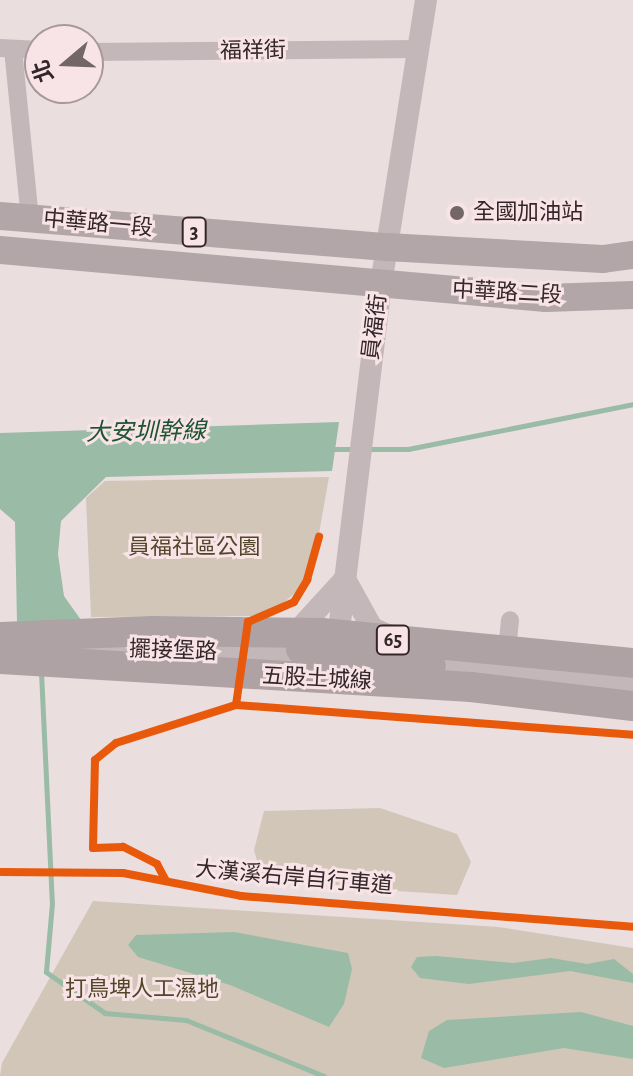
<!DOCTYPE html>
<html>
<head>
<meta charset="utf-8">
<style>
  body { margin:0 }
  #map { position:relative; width:633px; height:1076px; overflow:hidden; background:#eadedf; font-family:"Alegreya Sans","Noto Sans TC",sans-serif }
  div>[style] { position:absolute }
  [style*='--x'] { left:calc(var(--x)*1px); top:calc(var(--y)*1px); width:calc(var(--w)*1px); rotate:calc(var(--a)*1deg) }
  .green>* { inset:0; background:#d2c6b8 }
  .water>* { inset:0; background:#9abba5 }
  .stream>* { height:5px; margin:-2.5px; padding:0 2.5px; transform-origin:2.5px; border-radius:2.5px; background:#9abba5 }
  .minor>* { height:18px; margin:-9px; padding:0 9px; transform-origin:9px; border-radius:9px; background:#c3b7b9 }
  .tertiary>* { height:22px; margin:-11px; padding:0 11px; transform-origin:11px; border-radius:11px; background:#c3b7b9 }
  .primary>* { height:28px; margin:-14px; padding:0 14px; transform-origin:14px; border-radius:14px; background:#b2a6a8 }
  .trunk>* { height:30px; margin:-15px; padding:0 15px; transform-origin:15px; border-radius:15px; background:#aea2a4 }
  .trunk-bridge>* { height:30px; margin:-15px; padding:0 15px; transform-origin:15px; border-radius:15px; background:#aea2a4 }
  .cycleway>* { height:8px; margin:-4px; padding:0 4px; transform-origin:4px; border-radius:4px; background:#e8590c }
  .dots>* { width:22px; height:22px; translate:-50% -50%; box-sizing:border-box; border:4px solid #f8e4e6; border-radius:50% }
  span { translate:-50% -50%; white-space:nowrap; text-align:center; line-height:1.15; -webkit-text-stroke:6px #f8e4e6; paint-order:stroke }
  .shield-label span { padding:2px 6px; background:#f8e4e6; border:2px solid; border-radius:6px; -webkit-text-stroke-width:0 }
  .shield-label { font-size:20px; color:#33262a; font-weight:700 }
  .street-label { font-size:22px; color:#33262a }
  .poi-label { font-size:22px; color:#33262a }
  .left { translate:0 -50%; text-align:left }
  .park-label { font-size:22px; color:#51462a }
  .water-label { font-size:24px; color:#1d5333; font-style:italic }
  .north { position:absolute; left:24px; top:24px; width:80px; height:80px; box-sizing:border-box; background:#f8e4e6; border:2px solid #a9989b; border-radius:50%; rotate:251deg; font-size:22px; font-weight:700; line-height:32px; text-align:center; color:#33262a }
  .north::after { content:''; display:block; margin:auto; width:28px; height:36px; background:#736669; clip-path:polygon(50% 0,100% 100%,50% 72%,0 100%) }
</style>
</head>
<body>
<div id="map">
  <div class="green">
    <i style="clip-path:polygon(329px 477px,311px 579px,281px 605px,258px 616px,91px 617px,86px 498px,105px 481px)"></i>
    <i style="clip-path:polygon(380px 808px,457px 834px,471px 862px,457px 895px,263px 882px,254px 850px,264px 811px)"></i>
    <i style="clip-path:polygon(93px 901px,498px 927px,633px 948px,633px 1076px,0 1076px,2px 1063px)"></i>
  </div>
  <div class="water">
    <i style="clip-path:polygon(339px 422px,332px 471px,106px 477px,61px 521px,58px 554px,64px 596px,81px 620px,17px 623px,15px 522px,0 509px,0 433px)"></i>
    <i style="clip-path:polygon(234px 932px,348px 953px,352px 969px,344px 1004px,329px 1027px,230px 985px,138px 957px,128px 945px,136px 935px)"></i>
    <i style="clip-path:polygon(436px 956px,513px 963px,551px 958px,587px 964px,614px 959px,633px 974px,633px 983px,570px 971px,469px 984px,420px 978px,411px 967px,417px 957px)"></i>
    <i style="clip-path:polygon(581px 1012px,633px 1026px,633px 1059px,564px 1048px,444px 1068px,421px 1058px,429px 1031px,447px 1020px)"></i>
  </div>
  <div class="stream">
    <i style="--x:328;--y:449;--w:26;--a:0"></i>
    <i style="--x:368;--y:449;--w:40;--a:0"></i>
    <i style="--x:408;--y:449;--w:229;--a:-11.3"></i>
    <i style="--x:41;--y:672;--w:231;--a:87.3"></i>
    <i style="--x:52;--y:903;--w:69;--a:95"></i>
    <i style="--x:46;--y:972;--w:72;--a:34.8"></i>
    <i style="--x:105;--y:1013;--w:81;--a:4.9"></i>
    <i style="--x:186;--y:1020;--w:149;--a:22.1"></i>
  </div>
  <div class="minor">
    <i style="--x:0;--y:48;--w:40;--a:2.9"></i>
    <i style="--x:13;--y:49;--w:170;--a:84.3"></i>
    <i style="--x:88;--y:52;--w:330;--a:-0.5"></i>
    <i style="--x:506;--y:661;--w:41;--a:-84.4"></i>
  </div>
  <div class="tertiary">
    <i style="--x:291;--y:638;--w:80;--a:-47.5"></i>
    <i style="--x:345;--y:579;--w:56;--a:61.1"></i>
    <i style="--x:372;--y:628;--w:22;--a:24"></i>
    <i style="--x:337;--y:647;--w:366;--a:-83.1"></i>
    <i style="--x:381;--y:284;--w:288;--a:-81"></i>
    <i style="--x:64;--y:648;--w:253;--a:1.8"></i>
    <i style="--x:415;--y:659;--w:219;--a:5.8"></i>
  </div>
  <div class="primary">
    <i style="--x:0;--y:216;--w:388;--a:4.6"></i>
    <i style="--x:387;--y:247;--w:216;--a:3.2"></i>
    <i style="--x:603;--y:259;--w:30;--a:-8"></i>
    <i style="--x:0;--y:250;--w:548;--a:5.02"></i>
    <i style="--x:546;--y:298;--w:87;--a:-2"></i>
  </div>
  <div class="trunk">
    <i style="--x:0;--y:637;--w:152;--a:-2.3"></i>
    <i style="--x:0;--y:659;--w:472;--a:3.4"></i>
    <i style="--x:471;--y:687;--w:163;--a:6.7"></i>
    <i style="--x:324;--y:659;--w:107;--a:3.7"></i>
  </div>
  <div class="trunk-bridge">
    <i style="--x:152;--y:631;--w:170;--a:0.7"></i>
    <i style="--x:322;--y:633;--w:312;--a:5.5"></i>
    <i style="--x:301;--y:649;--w:50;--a:10.4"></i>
  </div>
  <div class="cycleway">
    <i style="--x:236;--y:705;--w:84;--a:-81.8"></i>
    <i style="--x:248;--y:622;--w:50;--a:-23.5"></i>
    <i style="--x:294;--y:602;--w:26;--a:-59"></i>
    <i style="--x:307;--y:580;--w:45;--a:-74.4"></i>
    <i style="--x:0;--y:872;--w:123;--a:0.5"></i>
    <i style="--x:123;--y:873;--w:120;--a:11"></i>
    <i style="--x:241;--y:896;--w:393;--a:4.5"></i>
    <i style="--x:166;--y:881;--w:19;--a:-118"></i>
    <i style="--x:157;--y:864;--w:38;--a:-153"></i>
    <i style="--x:123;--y:847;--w:30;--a:178"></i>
    <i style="--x:93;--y:848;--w:88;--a:-88.7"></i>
    <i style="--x:95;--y:760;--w:27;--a:-39"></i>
    <i style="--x:116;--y:743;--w:126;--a:-17.6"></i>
    <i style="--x:236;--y:705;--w:398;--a:4.3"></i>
  </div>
  <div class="dots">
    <i style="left:457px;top:213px;background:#736669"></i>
  </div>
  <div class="shield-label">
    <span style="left:194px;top:232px">3</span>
    <span style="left:393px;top:640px">65</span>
  </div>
  <div class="street-label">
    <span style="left:253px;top:51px;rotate:-1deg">福祥街</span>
    <span style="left:98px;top:224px;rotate:5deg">中華路一段</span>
    <span style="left:507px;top:293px;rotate:3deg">中華路二段</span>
    <span style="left:375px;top:327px;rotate:-83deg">員福街</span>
    <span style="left:173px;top:651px;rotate:2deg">擺接堡路</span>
    <span style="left:317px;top:679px;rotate:3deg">五股土城線</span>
    <span style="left:294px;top:878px;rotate:5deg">大漢溪右岸自行車道</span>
  </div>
  <div class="poi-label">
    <span class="left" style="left:473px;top:213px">全國加油站</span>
  </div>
  <div class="park-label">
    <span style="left:194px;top:548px">員福社區公園</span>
    <span style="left:142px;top:990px">打鳥埤人工濕地</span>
  </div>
  <div class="water-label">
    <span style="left:146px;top:433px;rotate:-1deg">大安圳幹線</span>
  </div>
  <div class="north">北</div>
</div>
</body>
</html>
